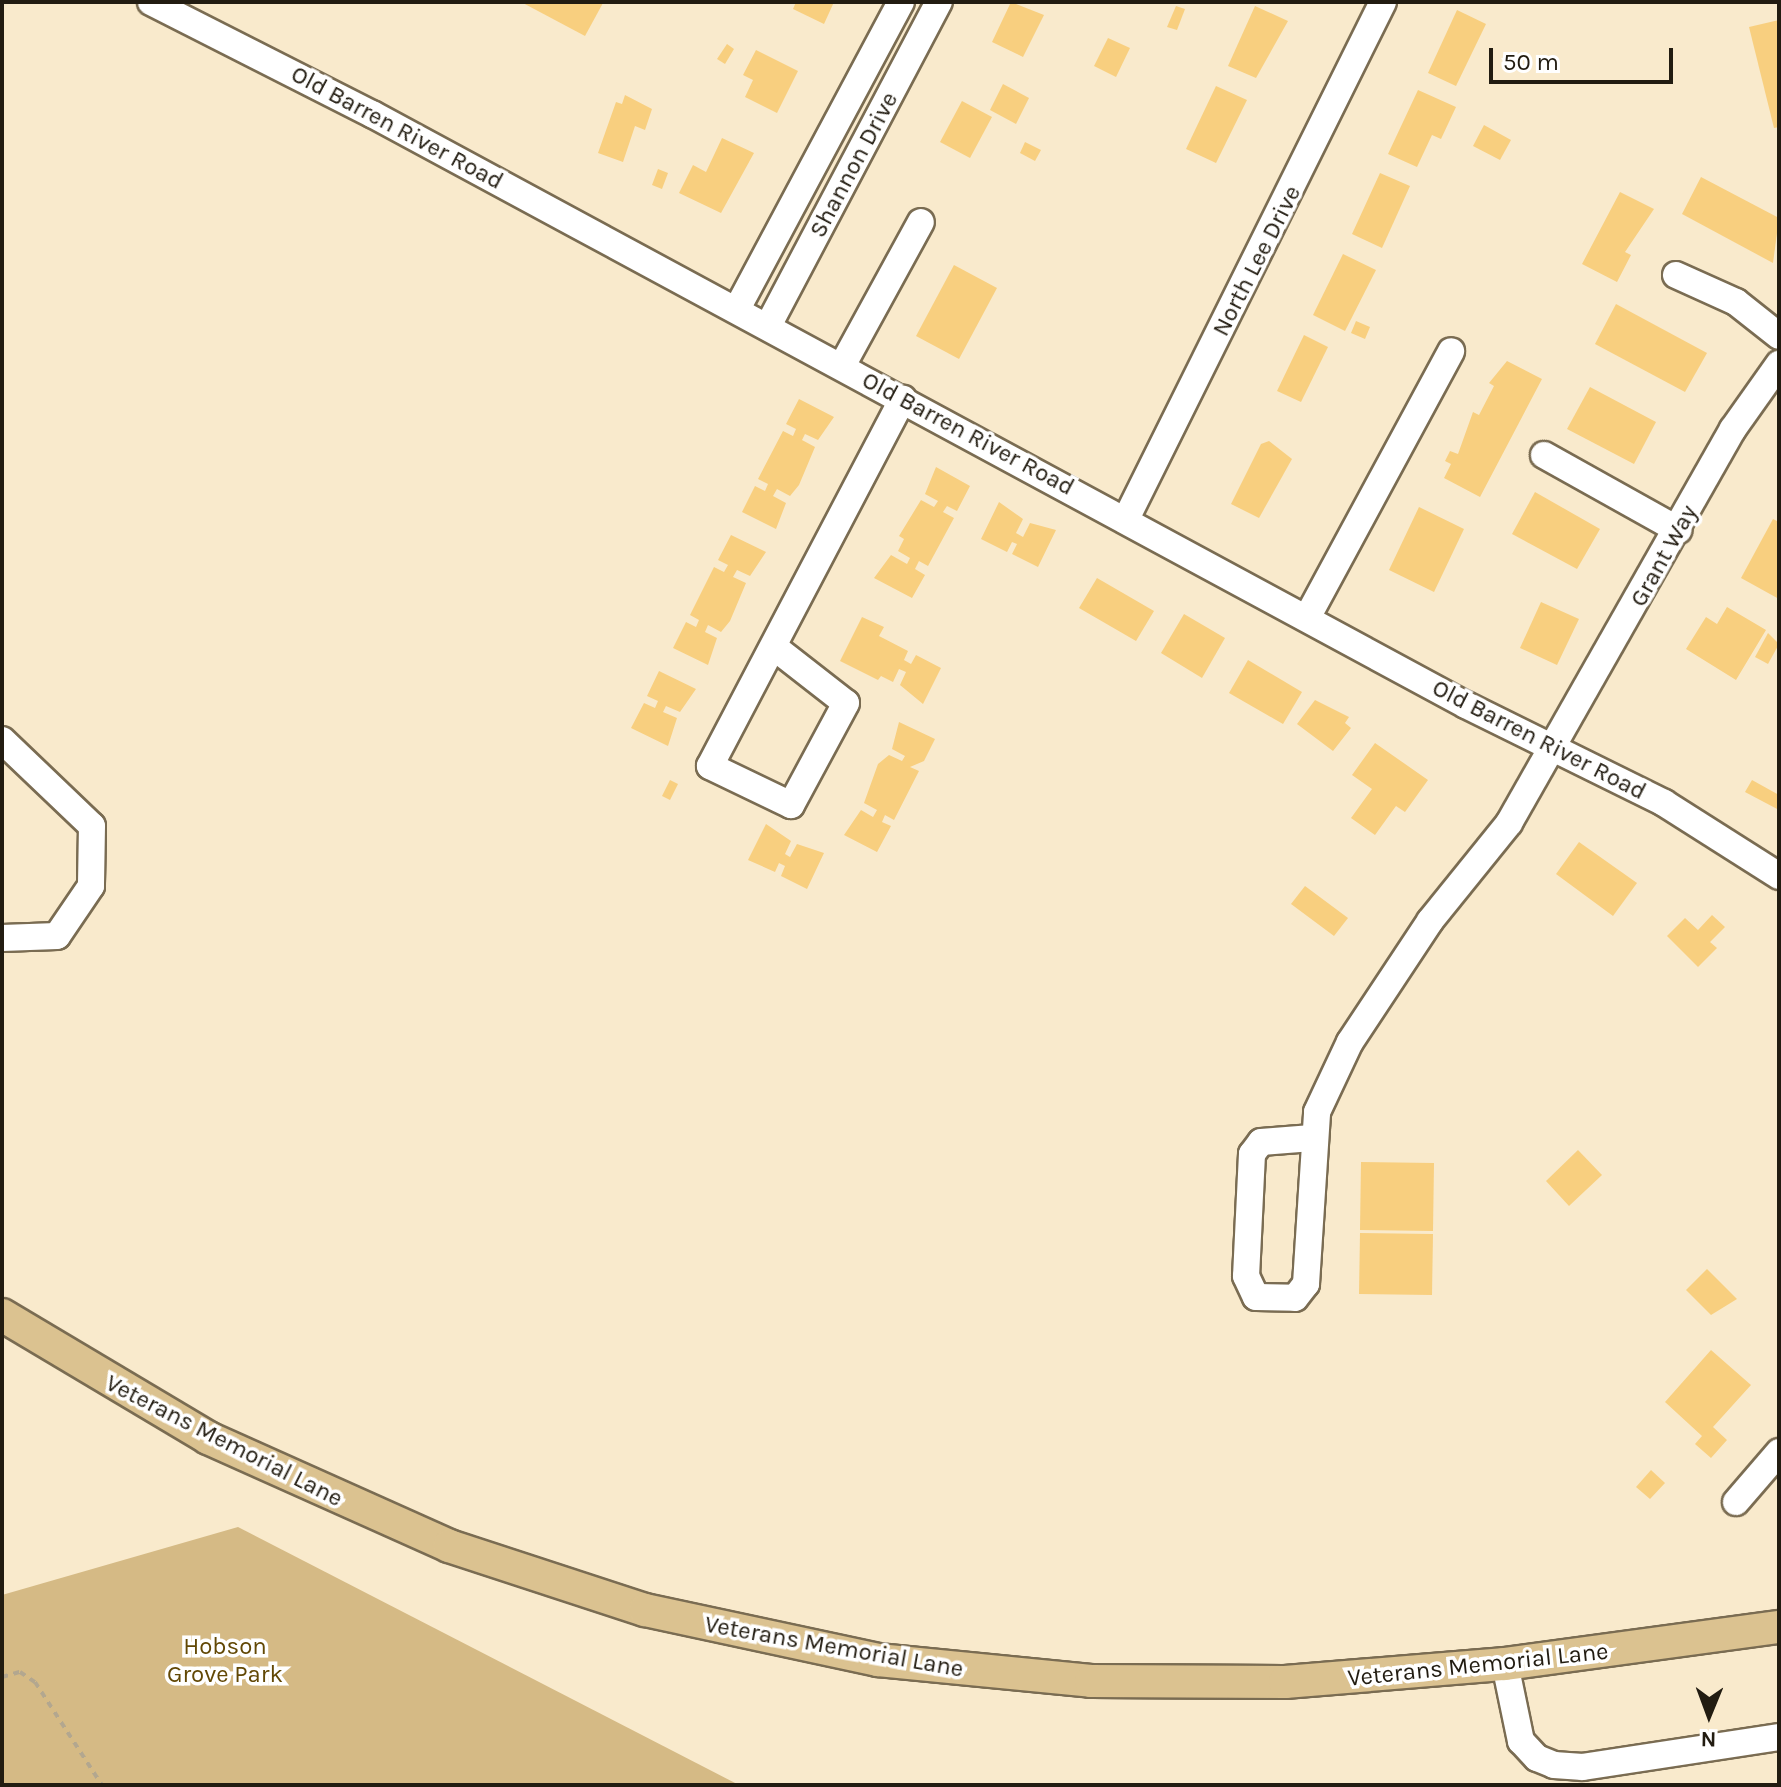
<!DOCTYPE html>
<html>
<head>
<meta charset="utf-8">
<style>
  body { margin:0 }
  #map { position:relative; width:1781px; height:1787px; overflow:hidden; background:#f9eacc; font-family:Karla,sans-serif }
  div>[style] { position:absolute }
  [style*='--x'] { left:calc(var(--x)*1px); top:calc(var(--y)*1px); width:calc(var(--w)*1px); rotate:calc(var(--a)*1deg) }
  .green>* { inset:0; background:#d5ba85 }
  .building>* { inset:0; background:#f8cf7f }
  .path>* { height:4px; margin-top:-2px; transform-origin:0; background:repeating-linear-gradient(90deg,#b3a78f 0 6px,transparent 0 12px) }
  .roads { filter:drop-shadow(2px 0 #7a6c52) drop-shadow(-2px 0 #7a6c52) drop-shadow(0 2px #7a6c52) drop-shadow(0 -2px #7a6c52) }
  .minor>* { height:26px; margin:-13px; padding:0 13px; transform-origin:13px; border-radius:13px; background:#fff }
  .major>* { height:32px; margin:-16px; padding:0 16px; transform-origin:16px; border-radius:16px; background:#dbc290 }
  span { translate:-50% -50%; white-space:nowrap; text-align:center; line-height:1.15; -webkit-text-stroke:7px #fff; paint-order:stroke }
  .street-label { font-size:24px; color:#221c11 }
  .park-label { font-size:24px; color:#624805 }
  .frame { position:absolute; inset:0; border:4px solid #221c11; pointer-events:none }
  .north { position:absolute; left:1669px; top:1675px; width:80px; height:80px; -webkit-text-stroke:6px #fff; paint-order:stroke; rotate:181deg; font-size:22px; font-weight:700; line-height:32px; text-align:center; color:#221c11 }
  .north::after { content:''; display:block; margin:auto; width:28px; height:36px; background:#221c11; clip-path:polygon(50% 0,100% 100%,50% 72%,0 100%) }
  .scale { position:absolute; left:1489px; top:48px; width:184px; height:36px; box-sizing:border-box; border:4px solid #221c11; border-top:0; padding-left:10px; font-size:24px; line-height:28px; white-space:nowrap; color:#221c11; -webkit-text-stroke:6px #fff; paint-order:stroke }
</style>
</head>
<body>
<div id="map">
  <div class="green">
    <i style="clip-path:polygon(238px 1527px,739px 1785px,2px 1785px,2px 1595px)"></i>
  </div>
  <div class="building">
    <i style="clip-path:polygon(521px 2px,602px 2px,603px 3px,585px 36px)"></i>
    <i style="clip-path:polygon(796px 2px,834px 2px,824px 24px,793px 9px)"></i>
    <i style="clip-path:polygon(1011px 2px,1044px 15px,1023px 57px,992px 42px)"></i>
    <i style="clip-path:polygon(1176px 6px,1185px 9px,1177px 30px,1167px 27px)"></i>
    <i style="clip-path:polygon(1255px 6px,1288px 21px,1256px 78px,1228px 66px)"></i>
    <i style="clip-path:polygon(1457px 10px,1486px 24px,1456px 86px,1428px 73px)"></i>
    <i style="clip-path:polygon(1779px 20px,1779px 127px,1774px 128px,1749px 27px)"></i>
    <i style="clip-path:polygon(1108px 38px,1130px 48px,1116px 77px,1094px 66px)"></i>
    <i style="clip-path:polygon(727px 44px,734px 49px,725px 64px,717px 59px)"></i>
    <i style="clip-path:polygon(756px 50px,798px 71px,777px 113px,745px 97px,753px 80px,743px 75px)"></i>
    <i style="clip-path:polygon(1003px 84px,1029px 98px,1016px 124px,990px 110px)"></i>
    <i style="clip-path:polygon(1216px 86px,1247px 100px,1216px 163px,1186px 149px)"></i>
    <i style="clip-path:polygon(1418px 90px,1456px 107px,1441px 139px,1432px 135px,1417px 167px,1388px 154px)"></i>
    <i style="clip-path:polygon(625px 95px,652px 109px,645px 130px,635px 126px,623px 162px,598px 153px,616px 102px,622px 104px)"></i>
    <i style="clip-path:polygon(962px 101px,992px 117px,970px 158px,940px 142px)"></i>
    <i style="clip-path:polygon(1484px 125px,1511px 140px,1500px 160px,1473px 146px)"></i>
    <i style="clip-path:polygon(722px 138px,754px 153px,721px 213px,679px 193px,693px 165px,706px 172px)"></i>
    <i style="clip-path:polygon(1025px 142px,1041px 150px,1035px 161px,1020px 153px)"></i>
    <i style="clip-path:polygon(658px 169px,668px 173px,662px 189px,652px 185px)"></i>
    <i style="clip-path:polygon(1380px 173px,1410px 186px,1382px 248px,1352px 234px)"></i>
    <i style="clip-path:polygon(1701px 177px,1779px 218px,1773px 263px,1682px 214px)"></i>
    <i style="clip-path:polygon(1620px 192px,1654px 209px,1625px 252px,1631px 255px,1617px 282px,1582px 264px)"></i>
    <i style="clip-path:polygon(1343px 254px,1376px 270px,1345px 331px,1313px 315px)"></i>
    <i style="clip-path:polygon(954px 265px,997px 288px,959px 359px,916px 336px)"></i>
    <i style="clip-path:polygon(1616px 304px,1707px 353px,1685px 392px,1595px 344px)"></i>
    <i style="clip-path:polygon(1356px 321px,1370px 327px,1365px 339px,1351px 333px)"></i>
    <i style="clip-path:polygon(1304px 335px,1328px 347px,1301px 402px,1277px 391px)"></i>
    <i style="clip-path:polygon(1507px 361px,1542px 379px,1480px 497px,1444px 478px,1451px 464px,1445px 461px,1450px 451px,1458px 454px,1473px 412px,1479px 415px,1494px 386px,1489px 383px)"></i>
    <i style="clip-path:polygon(1590px 387px,1656px 422px,1634px 464px,1567px 429px)"></i>
    <i style="clip-path:polygon(799px 399px,834px 417px,818px 440px,805px 434px,802px 440px,815px 447px,799px 485px,790px 496px,777px 489px,773px 496px,786px 503px,776px 529px,742px 512px,755px 486px,765px 491px,768px 484px,758px 479px,783px 431px,793px 436px,796px 429px,786px 424px)"></i>
    <i style="clip-path:polygon(1269px 441px,1292px 459px,1259px 518px,1231px 504px,1261px 444px)"></i>
    <i style="clip-path:polygon(936px 467px,970px 486px,957px 511px,947px 506px,943px 512px,954px 518px,928px 566px,919px 561px,915px 569px,925px 575px,912px 598px,874px 578px,891px 555px,907px 564px,910px 558px,898px 551px,904px 539px,899px 536px,921px 500px,934px 507px,938px 501px,925px 494px)"></i>
    <i style="clip-path:polygon(1535px 492px,1600px 529px,1577px 569px,1512px 534px)"></i>
    <i style="clip-path:polygon(999px 502px,1023px 519px,1016px 533px,1023px 537px,1030px 523px,1056px 530px,1038px 567px,1012px 554px,1017px 544px,1012px 542px,1007px 552px,981px 539px)"></i>
    <i style="clip-path:polygon(1419px 507px,1464px 529px,1434px 592px,1389px 570px)"></i>
    <i style="clip-path:polygon(1773px 519px,1779px 522px,1779px 599px,1741px 578px)"></i>
    <i style="clip-path:polygon(731px 535px,766px 552px,750px 576px,737px 570px,733px 577px,746px 583px,730px 621px,721px 632px,708px 625px,705px 632px,717px 638px,708px 665px,673px 648px,686px 622px,696px 627px,699px 620px,690px 615px,714px 567px,724px 572px,728px 565px,718px 560px)"></i>
    <i style="clip-path:polygon(1097px 578px,1154px 611px,1136px 641px,1079px 608px)"></i>
    <i style="clip-path:polygon(1541px 602px,1579px 619px,1557px 665px,1520px 648px)"></i>
    <i style="clip-path:polygon(1727px 607px,1766px 630px,1736px 680px,1686px 649px,1706px 617px,1717px 624px)"></i>
    <i style="clip-path:polygon(1184px 614px,1225px 638px,1202px 678px,1161px 653px)"></i>
    <i style="clip-path:polygon(862px 617px,884px 627px,879px 636px,908px 651px,904px 660px,911px 664px,916px 655px,941px 668px,923px 704px,900px 685px,906px 672px,899px 669px,893px 682px,881px 676px,878px 680px,840px 661px)"></i>
    <i style="clip-path:polygon(1768px 633px,1779px 644px,1768px 664px,1755px 657px)"></i>
    <i style="clip-path:polygon(1248px 660px,1302px 692px,1283px 724px,1229px 693px)"></i>
    <i style="clip-path:polygon(659px 671px,696px 689px,680px 712px,666px 706px,663px 712px,677px 718px,668px 746px,631px 728px,644px 703px,655px 708px,658px 701px,647px 696px)"></i>
    <i style="clip-path:polygon(1315px 700px,1349px 717px,1345px 723px,1351px 728px,1333px 751px,1297px 724px)"></i>
    <i style="clip-path:polygon(899px 722px,935px 739px,924px 761px,910px 767px,919px 771px,894px 820px,885px 815px,882px 822px,891px 826px,877px 852px,844px 835px,861px 810px,873px 817px,877px 810px,864px 803px,878px 764px,889px 755px,902px 761px,905px 756px,892px 749px)"></i>
    <i style="clip-path:polygon(1375px 743px,1428px 780px,1405px 812px,1396px 806px,1375px 835px,1351px 818px,1372px 789px,1352px 775px)"></i>
    <i style="clip-path:polygon(670px 780px,678px 784px,670px 800px,662px 796px)"></i>
    <i style="clip-path:polygon(1752px 780px,1779px 795px,1779px 810px,1745px 792px)"></i>
    <i style="clip-path:polygon(766px 824px,791px 841px,785px 854px,790px 857px,797px 844px,824px 853px,807px 889px,781px 876px,785px 866px,779px 863px,775px 872px,748px 860px)"></i>
    <i style="clip-path:polygon(1579px 842px,1637px 883px,1613px 916px,1556px 874px)"></i>
    <i style="clip-path:polygon(1305px 886px,1348px 918px,1334px 936px,1291px 904px)"></i>
    <i style="clip-path:polygon(1712px 915px,1725px 927px,1710px 942px,1717px 948px,1698px 967px,1667px 936px,1685px 918px,1698px 930px)"></i>
    <i style="clip-path:polygon(1578px 1150px,1602px 1175px,1569px 1206px,1546px 1181px)"></i>
    <i style="clip-path:polygon(1361px 1162px,1434px 1163px,1433px 1231px,1360px 1230px)"></i>
    <i style="clip-path:polygon(1360px 1233px,1433px 1234px,1432px 1295px,1359px 1294px)"></i>
    <i style="clip-path:polygon(1707px 1269px,1737px 1299px,1711px 1315px,1686px 1290px)"></i>
    <i style="clip-path:polygon(1711px 1350px,1751px 1385px,1713px 1427px,1727px 1440px,1711px 1458px,1695px 1444px,1702px 1436px,1665px 1402px)"></i>
    <i style="clip-path:polygon(1651px 1470px,1665px 1483px,1650px 1499px,1636px 1487px)"></i>
  </div>
  <div class="path">
    <i style="--x:2;--y:1677;--w:19;--a:-16"></i>
    <i style="--x:20;--y:1672;--w:18;--a:34"></i>
    <i style="--x:35;--y:1682;--w:123;--a:57"></i>
  </div>
  <div class="roads">
    <div class="minor">
      <i style="--x:151;--y:2;--w:248;--a:26.9"></i>
      <i style="--x:372;--y:114;--w:1243;--a:28.38"></i>
      <i style="--x:1466;--y:705;--w:221;--a:26.3"></i>
      <i style="--x:1664;--y:803;--w:136;--a:32.4"></i>
      <i style="--x:1676;--y:275;--w:66;--a:24.2"></i>
      <i style="--x:1736;--y:302;--w:55;--a:38.3"></i>
      <i style="--x:737;--y:309;--w:348;--a:-61.9"></i>
      <i style="--x:768;--y:326;--w:366;--a:-62.2"></i>
      <i style="--x:842;--y:366;--w:164;--a:-61.3"></i>
      <i style="--x:1544;--y:455;--w:154;--a:29.2"></i>
      <i style="--x:1127;--y:517;--w:575;--a:-63.57"></i>
      <i style="--x:1308;--y:616;--w:301;--a:-61.6"></i>
      <i style="--x:774;--y:647;--w:91;--a:37.9"></i>
      <i style="--x:846;--y:703;--w:116;--a:118.3"></i>
      <i style="--x:791;--y:805;--w:90;--a:-154.3"></i>
      <i style="--x:710;--y:766;--w:415;--a:-62.3"></i>
      <i style="--x:2;--y:740;--w:124;--a:43.7"></i>
      <i style="--x:92;--y:826;--w:60;--a:91"></i>
      <i style="--x:91;--y:886;--w:60;--a:124.2"></i>
      <i style="--x:57;--y:936;--w:55;--a:177.9"></i>
      <i style="--x:1312;--y:1138;--w:51;--a:175.5"></i>
      <i style="--x:1261;--y:1142;--w:15;--a:127"></i>
      <i style="--x:1252;--y:1154;--w:122;--a:92.8"></i>
      <i style="--x:1246;--y:1276;--w:23;--a:65"></i>
      <i style="--x:1256;--y:1297;--w:39;--a:1"></i>
      <i style="--x:1295;--y:1298;--w:18;--a:-52"></i>
      <i style="--x:1306;--y:1284;--w:172;--a:-86.3"></i>
      <i style="--x:1317;--y:1112;--w:77;--a:-64.8"></i>
      <i style="--x:1350;--y:1042;--w:145;--a:-56.5"></i>
      <i style="--x:1430;--y:921;--w:126;--a:-51.1"></i>
      <i style="--x:1509;--y:823;--w:453;--a:-60.4"></i>
      <i style="--x:1733;--y:429;--w:80;--a:-54.7"></i>
      <i style="--x:1736;--y:1502;--w:66;--a:-49.3"></i>
      <i style="--x:1505;--y:1664;--w:79;--a:78.3"></i>
      <i style="--x:1521;--y:1741;--w:23;--a:47"></i>
      <i style="--x:1537;--y:1758;--w:18;--a:22"></i>
      <i style="--x:1554;--y:1765;--w:29;--a:4"></i>
      <i style="--x:1583;--y:1767;--w:198;--a:-8.7"></i>
    </div>
    <div class="major">
      <i style="--x:2;--y:1315;--w:240;--a:30.8"></i>
      <i style="--x:208;--y:1438;--w:264;--a:24.1"></i>
      <i style="--x:449;--y:1546;--w:206;--a:18.1"></i>
      <i style="--x:645;--y:1610;--w:238;--a:12.1"></i>
      <i style="--x:878;--y:1660;--w:214;--a:5.6"></i>
      <i style="--x:1091;--y:1681;--w:194;--a:0.3"></i>
      <i style="--x:1285;--y:1682;--w:221;--a:-4.7"></i>
      <i style="--x:1505;--y:1664;--w:276;--a:-7.7"></i>
    </div>
  </div>
  <div class="street-label">
    <span style="left:397px;top:128px;rotate:28deg">Old Barren River Road</span>
    <span style="left:854px;top:165px;rotate:-62deg">Shannon Drive</span>
    <span style="left:1257px;top:261px;rotate:-63deg">North Lee Drive</span>
    <span style="left:968px;top:434px;rotate:28deg">Old Barren River Road</span>
    <span style="left:1664px;top:556px;rotate:-61deg">Grant Way</span>
    <span style="left:1539px;top:740px;rotate:27deg">Old Barren River Road</span>
    <span style="left:224px;top:1441px;rotate:27deg">Veterans Memorial Lane</span>
    <span style="left:834px;top:1647px;rotate:10deg">Veterans Memorial Lane</span>
    <span style="left:1478px;top:1665px;rotate:-6deg">Veterans Memorial Lane</span>
  </div>
  <div class="park-label">
    <span style="left:225px;top:1661px">Hobson<br>Grove Park</span>
  </div>
  <div class="frame"></div>
  <div class="north">N</div>
  <div class="scale">50 m</div>
</div>
</body>
</html>
